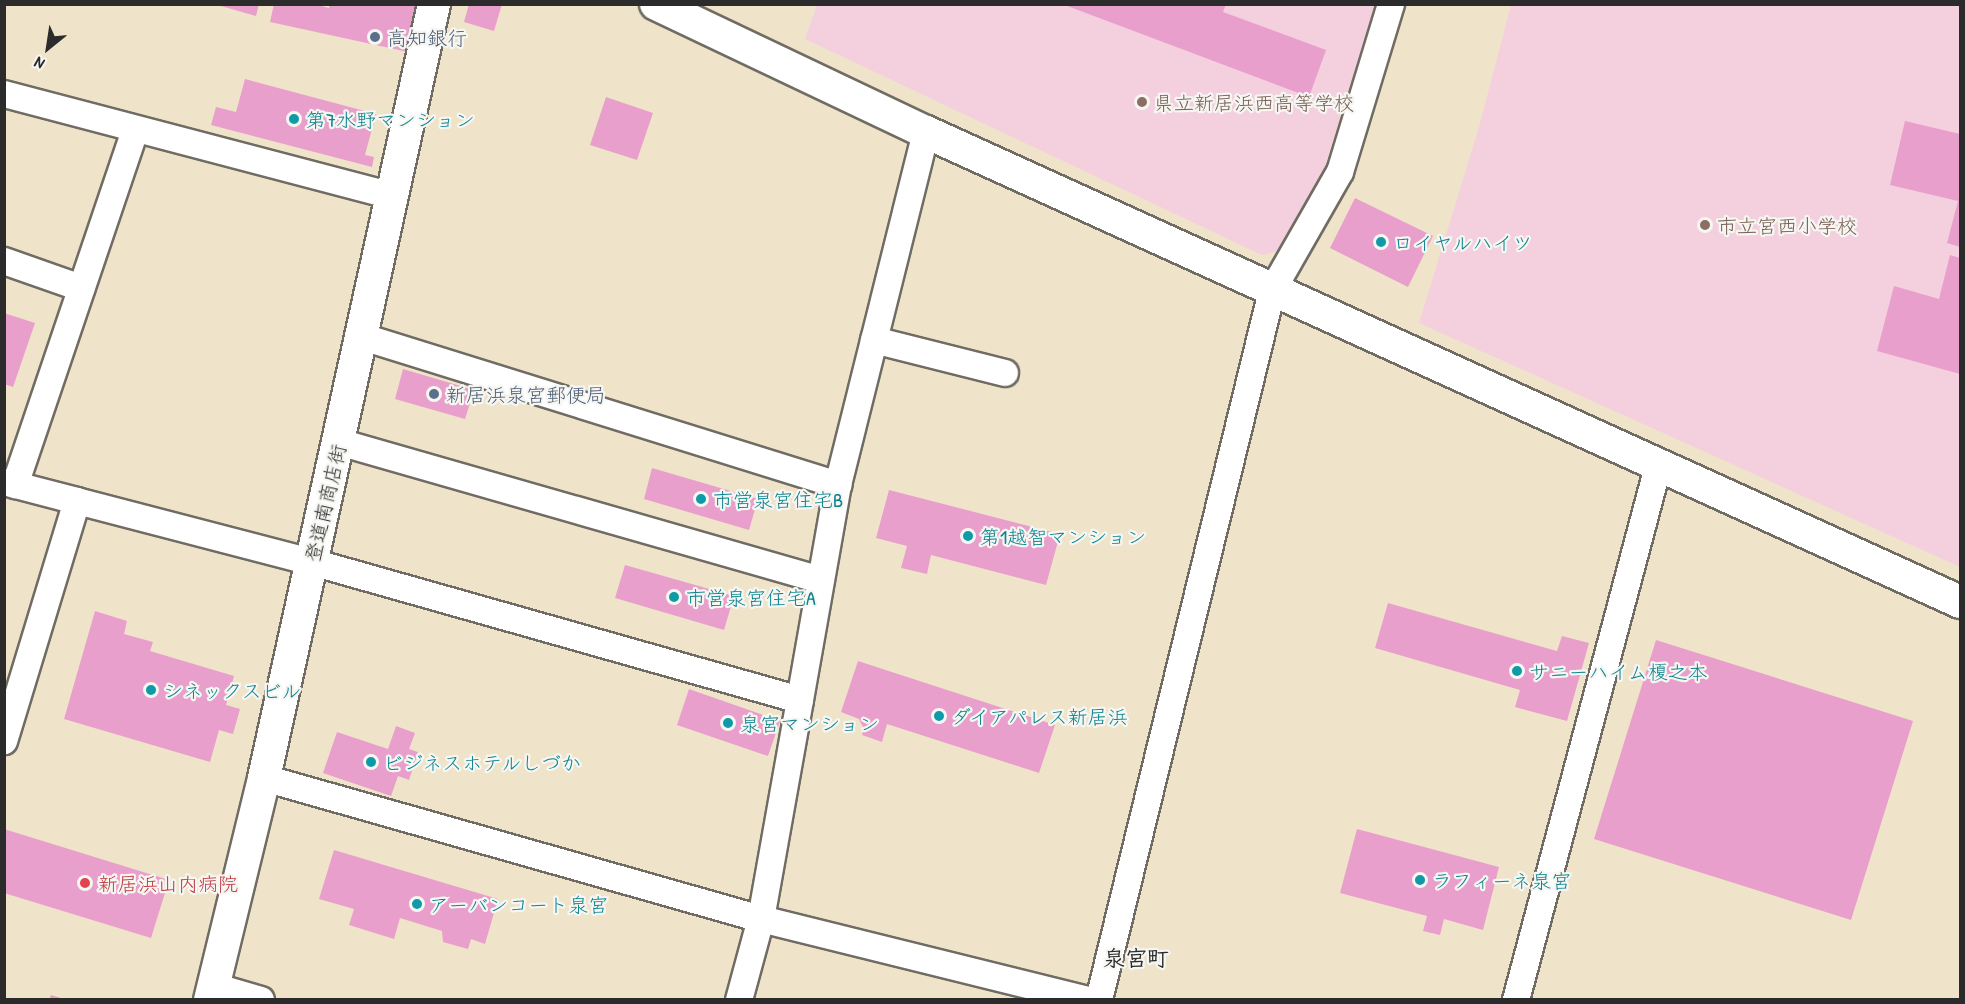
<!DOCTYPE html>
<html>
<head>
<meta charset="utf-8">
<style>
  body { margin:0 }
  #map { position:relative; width:1965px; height:1004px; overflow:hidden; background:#efe4ca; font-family:"Patrick Hand","Klee One",sans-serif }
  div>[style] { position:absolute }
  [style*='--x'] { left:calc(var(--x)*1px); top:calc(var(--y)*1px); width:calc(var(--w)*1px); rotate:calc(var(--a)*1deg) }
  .built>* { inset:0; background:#f4cfde }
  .building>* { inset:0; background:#e99fcb }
  .roads { filter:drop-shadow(2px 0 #706c63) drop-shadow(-2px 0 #706c63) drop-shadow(0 2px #706c63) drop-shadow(0 -2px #706c63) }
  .minor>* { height:26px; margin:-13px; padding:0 13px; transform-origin:13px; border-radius:13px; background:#fff }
  .tertiary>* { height:32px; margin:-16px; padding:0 16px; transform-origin:16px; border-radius:16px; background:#fff }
  .dots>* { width:16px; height:16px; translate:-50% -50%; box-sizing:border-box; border:3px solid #f6f6f2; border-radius:50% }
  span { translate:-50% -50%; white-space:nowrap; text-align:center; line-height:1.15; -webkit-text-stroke:4.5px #f6f6f2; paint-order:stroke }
  .service-label { font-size:20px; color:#4e5e75 }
  .left { translate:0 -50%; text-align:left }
  .education-label { font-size:20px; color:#785e54 }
  .culture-label { font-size:20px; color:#0d838f }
  .street-label { font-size:20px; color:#2b2b2b }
  .health-label { font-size:20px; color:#be3a42 }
  .quarter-label { font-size:22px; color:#2b2b2b; font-weight:700 }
  .frame { position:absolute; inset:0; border:6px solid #2b2b2b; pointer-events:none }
  .north { position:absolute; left:18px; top:18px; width:60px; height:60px; -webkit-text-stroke:4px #f6f6f2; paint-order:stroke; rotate:210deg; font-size:16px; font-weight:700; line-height:24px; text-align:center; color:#2b2b2b }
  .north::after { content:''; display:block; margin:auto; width:21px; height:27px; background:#2b2b2b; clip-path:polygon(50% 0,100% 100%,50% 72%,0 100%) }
</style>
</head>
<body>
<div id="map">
  <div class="built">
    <i style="clip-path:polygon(817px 5px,1375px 5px,1325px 166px,1279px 251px,1262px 255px,805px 39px)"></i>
    <i style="clip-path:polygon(1511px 5px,1960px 5px,1960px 567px,1419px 323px,1479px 127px)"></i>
  </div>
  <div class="building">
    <i style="clip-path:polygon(214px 4px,259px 4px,256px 16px)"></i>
    <i style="clip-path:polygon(274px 4px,314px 4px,329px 8px,330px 4px,419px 4px,408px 52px,270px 22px)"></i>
    <i style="clip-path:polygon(469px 4px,502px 4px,494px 31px,464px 22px)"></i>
    <i style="clip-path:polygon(1062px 4px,1226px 4px,1223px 12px,1326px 50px,1309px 97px)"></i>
    <i style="clip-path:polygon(245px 79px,376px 114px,365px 155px,374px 157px,372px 167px,211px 125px,216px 107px,236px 112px)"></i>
    <i style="clip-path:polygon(606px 97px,653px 113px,637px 160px,590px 145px)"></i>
    <i style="clip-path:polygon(1905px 121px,1960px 134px,1960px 247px,1947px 243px,1958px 201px,1890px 185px)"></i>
    <i style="clip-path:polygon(1355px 198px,1433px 236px,1408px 287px,1330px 248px)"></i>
    <i style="clip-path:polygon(1950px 255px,1960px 258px,1960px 374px,1877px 351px,1894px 286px,1939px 299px)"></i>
    <i style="clip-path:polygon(4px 313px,35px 323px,13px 387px,4px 384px)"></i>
    <i style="clip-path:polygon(403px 369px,474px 390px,465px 419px,395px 399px)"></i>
    <i style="clip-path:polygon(652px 468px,758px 499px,749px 530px,644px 499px)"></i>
    <i style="clip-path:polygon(889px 490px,1060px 534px,1046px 585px,931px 555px,927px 574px,901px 568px,907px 546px,876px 538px)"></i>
    <i style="clip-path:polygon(625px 565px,734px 596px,724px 630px,615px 598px)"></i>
    <i style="clip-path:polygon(1388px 603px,1557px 651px,1562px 636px,1589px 643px,1567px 721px,1515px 707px,1520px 690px,1375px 648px)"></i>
    <i style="clip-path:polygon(95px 611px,127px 621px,124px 634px,153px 642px,150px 651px,234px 676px,226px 705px,240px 709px,233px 734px,219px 730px,210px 762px,64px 719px)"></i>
    <i style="clip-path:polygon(1656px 640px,1913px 721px,1851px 920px,1594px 839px)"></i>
    <i style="clip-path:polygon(858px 661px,1055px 725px,1039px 773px,887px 724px,882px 742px,862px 735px,864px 729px,859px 719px,841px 712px)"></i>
    <i style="clip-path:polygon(689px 689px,780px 721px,768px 756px,677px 725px)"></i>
    <i style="clip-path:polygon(396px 726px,415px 733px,409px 749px,418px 752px,409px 780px,398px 776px,391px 796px,323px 773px,337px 732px,388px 749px)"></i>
    <i style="clip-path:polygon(4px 829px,169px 880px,151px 938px,4px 893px)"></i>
    <i style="clip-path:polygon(1357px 829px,1499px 867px,1483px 930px,1444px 919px,1440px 935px,1423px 931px,1427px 916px,1340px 893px)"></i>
    <i style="clip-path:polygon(334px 850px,498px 899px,485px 944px,471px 939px,468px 949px,443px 942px,442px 931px,400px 918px,394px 939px,349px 925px,354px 909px,319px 899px)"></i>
    <i style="clip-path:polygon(51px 995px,64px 999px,64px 1000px,49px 1000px)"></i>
  </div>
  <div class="roads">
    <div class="minor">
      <i style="--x:4;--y:94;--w:402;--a:14.7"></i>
      <i style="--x:4;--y:261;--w:82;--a:19.3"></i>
      <i style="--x:363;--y:337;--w:498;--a:17.3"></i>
      <i style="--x:874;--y:340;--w:135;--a:14.1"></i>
      <i style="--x:339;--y:442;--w:501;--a:15.98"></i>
      <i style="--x:4;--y:482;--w:75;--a:14.6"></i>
      <i style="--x:77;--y:501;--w:251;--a:106.9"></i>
      <i style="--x:15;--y:485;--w:375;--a:-71.3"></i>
      <i style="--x:77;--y:501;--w:243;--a:14.6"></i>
      <i style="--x:312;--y:562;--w:507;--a:15.79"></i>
      <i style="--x:800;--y:700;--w:222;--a:100.1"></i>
      <i style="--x:761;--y:919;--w:84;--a:105.2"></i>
      <i style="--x:800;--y:700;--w:218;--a:-80"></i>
      <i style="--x:838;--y:485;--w:364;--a:-76"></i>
      <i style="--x:264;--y:778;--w:517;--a:15.84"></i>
      <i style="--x:761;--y:919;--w:338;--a:13.9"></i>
      <i style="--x:213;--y:986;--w:50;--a:16.3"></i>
      <i style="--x:1099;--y:1000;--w:730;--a:-76.29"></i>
      <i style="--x:1272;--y:291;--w:137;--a:-60.3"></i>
      <i style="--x:1340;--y:172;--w:176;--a:-73.1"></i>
      <i style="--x:1516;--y:1000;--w:556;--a:-75.09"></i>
    </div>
    <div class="tertiary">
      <i style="--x:656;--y:4;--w:299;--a:25.4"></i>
      <i style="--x:926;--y:132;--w:1136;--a:24.44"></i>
      <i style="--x:210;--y:1000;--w:228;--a:-76.3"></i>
      <i style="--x:264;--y:778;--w:792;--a:-77.61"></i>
    </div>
  </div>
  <div class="dots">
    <i style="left:375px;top:37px;background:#5c6f8a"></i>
    <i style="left:1142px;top:102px;background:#8d6e63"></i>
    <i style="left:294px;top:119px;background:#0f9aa8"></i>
    <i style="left:1705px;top:225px;background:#8d6e63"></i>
    <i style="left:1381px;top:242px;background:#0f9aa8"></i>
    <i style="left:434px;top:394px;background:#5c6f8a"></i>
    <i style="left:701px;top:499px;background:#0f9aa8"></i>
    <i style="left:968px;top:536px;background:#0f9aa8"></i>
    <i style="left:674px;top:597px;background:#0f9aa8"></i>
    <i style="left:1517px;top:671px;background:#0f9aa8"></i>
    <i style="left:151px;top:690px;background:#0f9aa8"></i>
    <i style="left:939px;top:716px;background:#0f9aa8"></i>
    <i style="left:728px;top:723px;background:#0f9aa8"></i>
    <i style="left:371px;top:762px;background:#0f9aa8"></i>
    <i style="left:1420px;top:880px;background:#0f9aa8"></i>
    <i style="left:85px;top:883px;background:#e0444e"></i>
    <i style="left:417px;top:904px;background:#0f9aa8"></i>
  </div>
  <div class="service-label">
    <span class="left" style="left:387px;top:37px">高知銀行</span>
    <span class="left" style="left:446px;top:394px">新居浜泉宮郵便局</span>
  </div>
  <div class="education-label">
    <span class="left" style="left:1154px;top:102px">県立新居浜西高等学校</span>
    <span class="left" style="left:1717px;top:225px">市立宮西小学校</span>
  </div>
  <div class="culture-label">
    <span class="left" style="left:306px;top:119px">第7水野マンション</span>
    <span class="left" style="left:1393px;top:242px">ロイヤルハイツ</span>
    <span class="left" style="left:713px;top:499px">市営泉宮住宅B</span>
    <span class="left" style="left:980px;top:536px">第1越智マンション</span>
    <span class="left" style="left:686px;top:597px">市営泉宮住宅A</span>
    <span class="left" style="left:1529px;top:671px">サニーハイム榎之本</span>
    <span class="left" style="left:163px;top:690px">シネックスビル</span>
    <span class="left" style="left:951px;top:716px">ダイアパレス新居浜</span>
    <span class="left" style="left:740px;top:723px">泉宮マンション</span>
    <span class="left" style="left:383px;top:762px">ビジネスホテルしづか</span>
    <span class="left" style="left:1432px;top:880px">ラフィーネ泉宮</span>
    <span class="left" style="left:429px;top:904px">アーバンコート泉宮</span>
  </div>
  <div class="street-label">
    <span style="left:325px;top:503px;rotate:-77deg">登道南商店街</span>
  </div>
  <div class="health-label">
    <span class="left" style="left:98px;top:883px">新居浜山内病院</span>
  </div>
  <div class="quarter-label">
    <span style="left:1136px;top:959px">泉宮町</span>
  </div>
  <div class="frame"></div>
  <div class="north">N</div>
</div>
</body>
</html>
